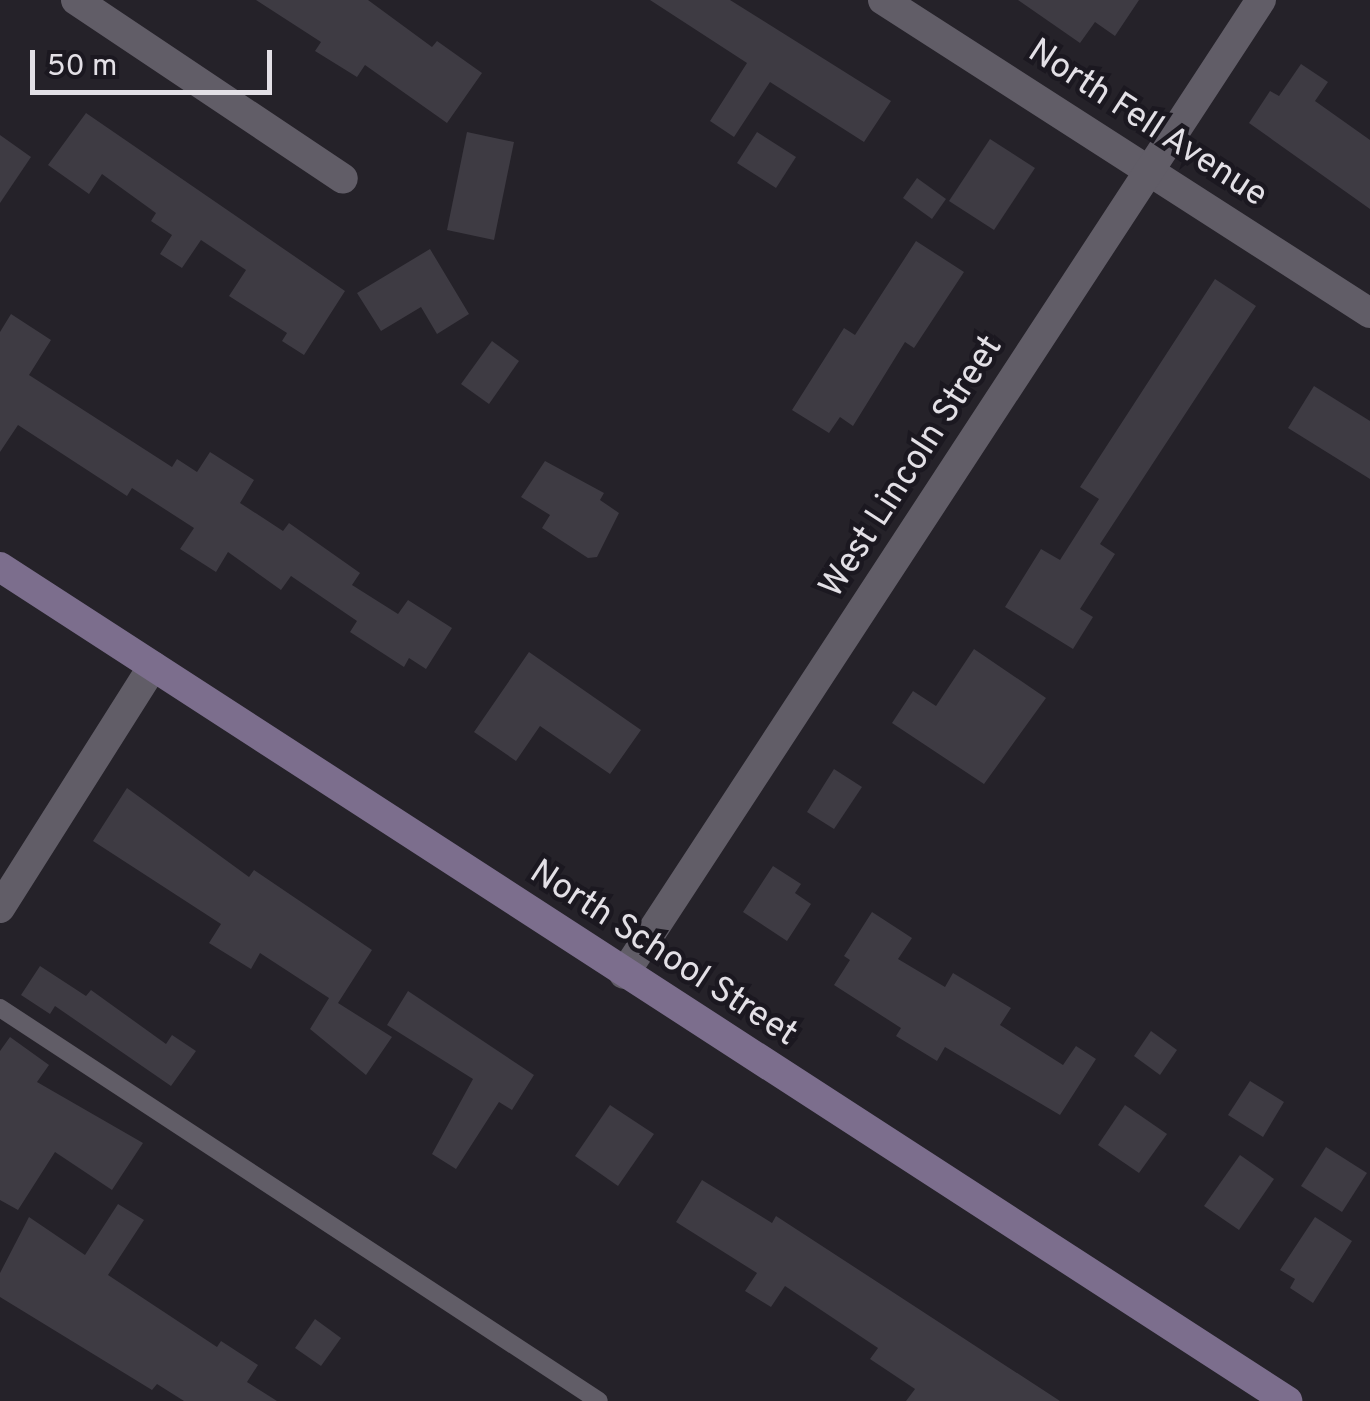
<!DOCTYPE html>
<html>
<head>
<meta charset="utf-8">
<style>
  body { margin:0 }
  #map { position:relative; width:1370px; height:1401px; overflow:hidden; background:#252229; font-family:Overpass,sans-serif }
  div>[style] { position:absolute }
  [style*='--x'] { left:calc(var(--x)*1px); top:calc(var(--y)*1px); width:calc(var(--w)*1px); rotate:calc(var(--a)*1deg) }
  .building>* { inset:0; background:#3e3b43 }
  .lane>* { height:18px; margin:-9px; padding:0 9px; transform-origin:9px; border-radius:9px; background:#615d67 }
  .street>* { height:30px; margin:-15px; padding:0 15px; transform-origin:15px; border-radius:15px; background:#615d67 }
  .secondary>* { height:30px; margin:-15px; padding:0 15px; transform-origin:15px; border-radius:15px; background:#7c6e8d }
  span { translate:-50% -50%; white-space:nowrap; text-align:center; line-height:1.15; -webkit-text-stroke:9px #1b1820; paint-order:stroke }
  .street-label { font-size:35px; color:#e3e0e6 }
  .scale { position:absolute; left:30px; top:50px; width:242px; height:45px; box-sizing:border-box; border:5px solid #e3e0e6; border-top:0; padding-left:12px; font-size:30px; line-height:35px; white-space:nowrap; color:#e3e0e6; -webkit-text-stroke:8px #1b1820; paint-order:stroke }
</style>
</head>
<body>
<div id="map">
  <div class="building">
    <i style="clip-path:polygon(256px 0,368px 0,432px 47px,437px 41px,482px 73px,447px 123px,365px 65px,357px 77px,315px 51px,321px 42px)"></i>
    <i style="clip-path:polygon(650px 0,730px 0,891px 101px,864px 142px,770px 82px,734px 137px,710px 121px,747px 63px)"></i>
    <i style="clip-path:polygon(1018px 0,1139px 0,1115px 36px,1095px 22px,1080px 43px)"></i>
    <i style="clip-path:polygon(1301px 64px,1328px 82px,1315px 101px,1370px 140px,1370px 209px,1249px 123px,1270px 91px,1279px 96px)"></i>
    <i style="clip-path:polygon(86px 113px,345px 291px,304px 355px,282px 341px,287px 333px,229px 296px,246px 270px,201px 240px,182px 268px,160px 254px,172px 235px,151px 221px,156px 213px,102px 174px,89px 194px,48px 165px)"></i>
    <i style="clip-path:polygon(467px 132px,514px 142px,494px 240px,447px 230px)"></i>
    <i style="clip-path:polygon(757px 132px,796px 157px,776px 188px,737px 163px)"></i>
    <i style="clip-path:polygon(0 135px,31px 157px,0 203px)"></i>
    <i style="clip-path:polygon(990px 139px,1035px 168px,994px 230px,949px 201px)"></i>
    <i style="clip-path:polygon(917px 178px,946px 199px,932px 219px,903px 198px)"></i>
    <i style="clip-path:polygon(916px 241px,964px 272px,914px 348px,905px 342px,853px 426px,840px 417px,829px 433px,792px 410px,844px 328px,855px 335px)"></i>
    <i style="clip-path:polygon(430px 249px,469px 314px,437px 334px,421px 307px,381px 331px,357px 293px)"></i>
    <i style="clip-path:polygon(1215px 279px,1256px 306px,1100px 544px,1115px 554px,1080px 609px,1093px 617px,1073px 649px,1005px 607px,1041px 549px,1060px 560px,1099px 499px,1080px 487px)"></i>
    <i style="clip-path:polygon(11px 314px,51px 340px,29px 375px,172px 467px,177px 459px,197px 472px,210px 452px,254px 480px,240px 503px,283px 531px,289px 523px,360px 573px,352px 585px,398px 614px,408px 600px,452px 628px,426px 669px,409px 658px,404px 667px,350px 632px,357px 621px,291px 576px,281px 590px,228px 552px,216px 572px,180px 549px,194px 528px,132px 488px,127px 496px,18px 425px,0 452px,0 332px)"></i>
    <i style="clip-path:polygon(492px 341px,519px 361px,489px 404px,461px 384px)"></i>
    <i style="clip-path:polygon(1314px 386px,1370px 421px,1370px 479px,1288px 428px)"></i>
    <i style="clip-path:polygon(545px 461px,604px 493px,600px 500px,619px 513px,597px 557px,588px 558px,542px 528px,550px 515px,521px 497px)"></i>
    <i style="clip-path:polygon(974px 649px,1046px 698px,984px 784px,892px 723px,913px 691px,936px 706px)"></i>
    <i style="clip-path:polygon(529px 652px,641px 730px,610px 774px,540px 726px,516px 761px,474px 732px)"></i>
    <i style="clip-path:polygon(834px 769px,862px 787px,834px 829px,807px 812px)"></i>
    <i style="clip-path:polygon(127px 788px,249px 877px,254px 870px,372px 950px,338px 1003px,392px 1037px,366px 1075px,310px 1029px,329px 998px,260px 953px,251px 969px,209px 943px,221px 924px,93px 841px)"></i>
    <i style="clip-path:polygon(773px 866px,801px 884px,795px 893px,811px 904px,787px 941px,743px 912px)"></i>
    <i style="clip-path:polygon(872px 912px,912px 938px,898px 959px,945px 987px,953px 973px,1011px 1008px,1000px 1025px,1063px 1065px,1076px 1046px,1096px 1059px,1060px 1115px,945px 1047px,937px 1061px,896px 1036px,901px 1028px,834px 985px,850px 960px,844px 956px)"></i>
    <i style="clip-path:polygon(40px 966px,86px 996px,91px 990px,166px 1044px,172px 1035px,196px 1051px,171px 1086px,55px 1006px,50px 1014px,21px 995px)"></i>
    <i style="clip-path:polygon(408px 991px,534px 1075px,512px 1110px,499px 1102px,456px 1169px,432px 1154px,473px 1079px,387px 1025px)"></i>
    <i style="clip-path:polygon(1151px 1031px,1177px 1050px,1160px 1075px,1134px 1056px)"></i>
    <i style="clip-path:polygon(10px 1037px,49px 1065px,37px 1082px,143px 1143px,112px 1190px,55px 1152px,18px 1210px,0 1200px,0 1051px)"></i>
    <i style="clip-path:polygon(1250px 1081px,1284px 1102px,1263px 1137px,1228px 1115px)"></i>
    <i style="clip-path:polygon(610px 1105px,654px 1134px,618px 1186px,575px 1156px)"></i>
    <i style="clip-path:polygon(1125px 1105px,1167px 1134px,1139px 1173px,1098px 1145px)"></i>
    <i style="clip-path:polygon(1326px 1147px,1367px 1173px,1342px 1212px,1301px 1186px)"></i>
    <i style="clip-path:polygon(1240px 1155px,1274px 1179px,1239px 1230px,1204px 1206px)"></i>
    <i style="clip-path:polygon(702px 1180px,772px 1223px,776px 1216px,1060px 1401px,906px 1401px,915px 1389px,870px 1359px,878px 1348px,785px 1286px,771px 1307px,745px 1291px,757px 1273px,676px 1222px)"></i>
    <i style="clip-path:polygon(118px 1204px,144px 1220px,108px 1275px,217px 1347px,221px 1341px,258px 1365px,247px 1382px,277px 1401px,184px 1401px,157px 1384px,152px 1390px,0 1297px,0 1273px,29px 1217px,85px 1255px)"></i>
    <i style="clip-path:polygon(1315px 1217px,1352px 1241px,1313px 1303px,1290px 1288px,1295px 1279px,1280px 1270px)"></i>
    <i style="clip-path:polygon(315px 1319px,341px 1338px,321px 1366px,295px 1348px)"></i>
  </div>
  <div class="lane">
    <i style="--x:0;--y:1008;--w:716;--a:33.27"></i>
  </div>
  <div class="street">
    <i style="--x:76;--y:0;--w:321;--a:33.8"></i>
    <i style="--x:883;--y:0;--w:579;--a:32.73"></i>
    <i style="--x:0;--y:908;--w:286;--a:-57.7"></i>
    <i style="--x:624;--y:974;--w:1164;--a:-56.82"></i>
  </div>
  <div class="secondary">
    <i style="--x:0;--y:567;--w:1534;--a:32.94"></i>
  </div>
  <div class="street-label">
    <span style="left:1147px;top:124px;rotate:33deg">North Fell Avenue</span>
    <span style="left:912px;top:467px;rotate:-57deg">West Lincoln Street</span>
    <span style="left:663px;top:954px;rotate:33deg">North School Street</span>
  </div>
  <div class="scale">50 m</div>
</div>
</body>
</html>
